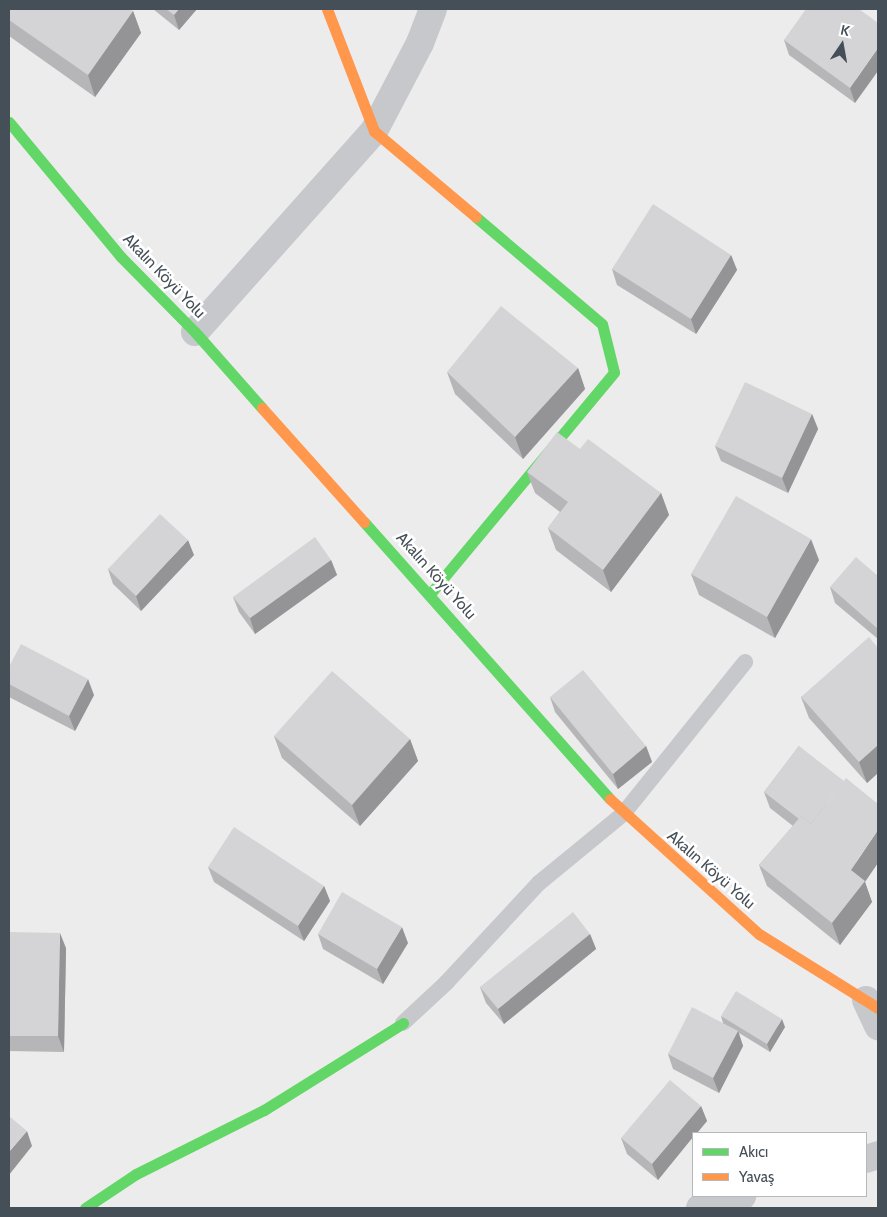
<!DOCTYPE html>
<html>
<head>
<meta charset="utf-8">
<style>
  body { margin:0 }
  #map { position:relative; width:887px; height:1217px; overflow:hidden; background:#edecec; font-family:Cabin,sans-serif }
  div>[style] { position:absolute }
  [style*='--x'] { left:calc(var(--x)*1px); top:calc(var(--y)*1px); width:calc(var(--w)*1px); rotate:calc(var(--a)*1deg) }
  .lane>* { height:16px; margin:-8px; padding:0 8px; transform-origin:8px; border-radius:8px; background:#c6c8cb }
  .street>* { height:28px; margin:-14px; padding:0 14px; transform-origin:14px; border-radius:14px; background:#c6c8cb }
  .fast>* { height:11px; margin:-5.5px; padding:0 5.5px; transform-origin:5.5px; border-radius:5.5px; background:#63d668 }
  .slow>* { height:11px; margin:-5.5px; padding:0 5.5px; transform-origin:5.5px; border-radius:5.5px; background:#ff974d }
  .wall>* { inset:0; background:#b6b6b8 }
  .shaded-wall>* { inset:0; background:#949496 }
  .building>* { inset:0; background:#d4d4d6 }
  span { translate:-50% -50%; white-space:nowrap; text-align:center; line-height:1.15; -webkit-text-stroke:5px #fff; paint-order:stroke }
  .street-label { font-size:16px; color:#454f57 }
  .frame { position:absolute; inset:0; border:10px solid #454f57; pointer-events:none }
  .legend { position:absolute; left:692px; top:1132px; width:175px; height:65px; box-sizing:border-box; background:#fff; border:1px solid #b5b9bc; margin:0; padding:6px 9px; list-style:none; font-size:15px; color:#454f57 }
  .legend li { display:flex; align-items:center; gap:10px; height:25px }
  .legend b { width:25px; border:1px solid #b5b9bc }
  .north { position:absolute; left:817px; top:20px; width:50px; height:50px; -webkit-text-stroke:4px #fff; paint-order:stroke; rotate:12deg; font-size:14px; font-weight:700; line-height:20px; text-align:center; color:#454f57 }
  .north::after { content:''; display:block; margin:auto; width:18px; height:22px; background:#454f57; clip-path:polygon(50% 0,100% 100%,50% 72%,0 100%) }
</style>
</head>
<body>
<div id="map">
  <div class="lane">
    <i style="--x:403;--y:1023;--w:59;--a:-42.9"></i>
    <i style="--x:446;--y:983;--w:137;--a:-47.1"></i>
    <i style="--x:539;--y:883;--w:109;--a:-39.4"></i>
    <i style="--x:623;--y:814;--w:195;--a:-51.2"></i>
  </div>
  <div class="street">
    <i style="--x:195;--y:332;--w:269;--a:-48.3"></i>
    <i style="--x:374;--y:131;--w:99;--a:-62.4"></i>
    <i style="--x:420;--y:43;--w:36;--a:-69"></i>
    <i style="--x:866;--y:1000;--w:29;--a:65"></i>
    <i style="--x:866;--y:1159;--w:13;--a:-18"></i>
    <i style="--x:700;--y:1208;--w:44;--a:-15.9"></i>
  </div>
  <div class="fast">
    <i style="--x:9;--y:122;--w:175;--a:50.3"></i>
    <i style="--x:121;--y:257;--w:105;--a:45.4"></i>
    <i style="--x:195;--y:332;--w:101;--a:48.6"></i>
    <i style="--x:364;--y:522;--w:370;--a:48.4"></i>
    <i style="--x:430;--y:594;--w:288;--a:-50.3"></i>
    <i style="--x:614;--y:372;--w:49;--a:-104"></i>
    <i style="--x:602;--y:324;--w:165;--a:-139.7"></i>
    <i style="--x:85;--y:1208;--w:61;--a:-33.7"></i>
    <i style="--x:136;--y:1174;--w:143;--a:-26.6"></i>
    <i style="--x:264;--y:1110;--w:164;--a:-32"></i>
  </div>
  <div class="slow">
    <i style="--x:327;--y:9;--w:131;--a:68.9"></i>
    <i style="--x:374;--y:131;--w:133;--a:40.1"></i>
    <i style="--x:262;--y:408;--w:153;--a:48.2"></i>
    <i style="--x:610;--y:799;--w:201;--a:42.2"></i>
    <i style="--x:759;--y:934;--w:140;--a:31.9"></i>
  </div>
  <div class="wall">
    <i style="clip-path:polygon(9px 9px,133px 11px,141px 33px,95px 97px,9px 36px)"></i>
    <i style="clip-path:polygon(153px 9px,197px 9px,179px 30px)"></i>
    <i style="clip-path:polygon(859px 9px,855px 103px,789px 55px,784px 40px)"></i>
    <i style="clip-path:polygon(731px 255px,737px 270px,696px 334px,617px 285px,612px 269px)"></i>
    <i style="clip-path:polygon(578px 368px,585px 389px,523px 459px,455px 394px,447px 372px)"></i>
    <i style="clip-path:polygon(812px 414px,818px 429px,788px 493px,721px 461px,715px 446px)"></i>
    <i style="clip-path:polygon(580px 449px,661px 493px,669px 515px,611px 592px,556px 550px,548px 528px,560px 512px,535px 493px,527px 472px)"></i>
    <i style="clip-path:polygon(194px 555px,141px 611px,113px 584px,108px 569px)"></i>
    <i style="clip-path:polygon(331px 560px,337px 575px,255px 634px,239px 612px,233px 597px)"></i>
    <i style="clip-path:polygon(819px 560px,775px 638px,699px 595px,691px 574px)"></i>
    <i style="clip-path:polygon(878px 576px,878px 639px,835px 603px,830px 587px)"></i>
    <i style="clip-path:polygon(878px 648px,878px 773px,867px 783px,809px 718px,801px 697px)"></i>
    <i style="clip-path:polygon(9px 667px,94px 695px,75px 731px,9px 697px)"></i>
    <i style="clip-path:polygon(550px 697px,646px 746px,652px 762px,618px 789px,555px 712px)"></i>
    <i style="clip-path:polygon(274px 736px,410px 739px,418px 761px,360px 826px,282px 758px)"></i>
    <i style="clip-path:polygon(799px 746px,865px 882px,872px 902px,840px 945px,767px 886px,759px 865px,793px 826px,770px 808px,764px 792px)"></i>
    <i style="clip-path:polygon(208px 867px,324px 886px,330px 901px,304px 941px,214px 882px)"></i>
    <i style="clip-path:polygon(9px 932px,66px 948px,64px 1052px,9px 1051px)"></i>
    <i style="clip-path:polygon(318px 934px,408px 943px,383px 984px,323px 949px)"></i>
    <i style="clip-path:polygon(590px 934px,596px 949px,504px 1024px,486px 1003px,480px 987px)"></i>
    <i style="clip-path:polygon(721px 1016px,785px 1027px,770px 1052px,739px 1033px,743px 1046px,719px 1093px,673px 1069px,668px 1054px,723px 1023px)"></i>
    <i style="clip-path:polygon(701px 1106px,707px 1121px,697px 1133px,693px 1133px,693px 1137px,658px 1180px,627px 1154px,621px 1138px)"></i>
  </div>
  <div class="shaded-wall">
    <i style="clip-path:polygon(179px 9px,197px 9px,179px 30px,174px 15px)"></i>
    <i style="clip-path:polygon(133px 11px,141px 33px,95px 97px,88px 75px)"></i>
    <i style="clip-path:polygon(878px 48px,878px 71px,855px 103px,850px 88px)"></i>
    <i style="clip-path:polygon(731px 255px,737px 270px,696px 334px,691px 319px)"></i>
    <i style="clip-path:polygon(578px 368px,585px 389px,523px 459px,515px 437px)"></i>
    <i style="clip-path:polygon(812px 414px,818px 429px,788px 493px,782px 478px)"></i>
    <i style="clip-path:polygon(661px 493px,669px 515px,611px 592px,603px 570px)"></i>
    <i style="clip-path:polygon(811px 539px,819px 560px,775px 638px,767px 617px)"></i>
    <i style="clip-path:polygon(188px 540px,194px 555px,141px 611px,136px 596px)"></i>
    <i style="clip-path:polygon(331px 560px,337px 575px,255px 634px,250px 618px)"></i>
    <i style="clip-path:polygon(88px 679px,94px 695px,75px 731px,69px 716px)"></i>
    <i style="clip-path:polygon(410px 739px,418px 761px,360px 826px,352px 805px)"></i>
    <i style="clip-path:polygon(878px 745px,878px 773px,867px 783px,859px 762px)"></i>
    <i style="clip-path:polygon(646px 746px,652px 762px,618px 789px,613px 774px)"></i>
    <i style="clip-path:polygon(878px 830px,878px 863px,865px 882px,872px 902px,840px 945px,832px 923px,851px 870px)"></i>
    <i style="clip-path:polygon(324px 886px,330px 901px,304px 941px,298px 926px)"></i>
    <i style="clip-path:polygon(402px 927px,408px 943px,383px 984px,377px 969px)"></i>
    <i style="clip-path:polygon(60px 933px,66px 948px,64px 1052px,58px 1036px)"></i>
    <i style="clip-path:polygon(590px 934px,596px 949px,504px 1024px,498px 1009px)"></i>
    <i style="clip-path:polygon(782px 1019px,785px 1027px,770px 1052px,767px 1044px)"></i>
    <i style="clip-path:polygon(738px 1031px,743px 1046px,719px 1093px,713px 1078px)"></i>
    <i style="clip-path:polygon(701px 1106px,707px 1121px,697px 1133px,693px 1133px,693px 1137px,658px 1180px,652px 1164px)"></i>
    <i style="clip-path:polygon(27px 1131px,32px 1146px,9px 1175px,9px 1152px)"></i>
  </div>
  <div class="building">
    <i style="clip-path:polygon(9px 9px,129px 9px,133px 11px,88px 75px,9px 20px)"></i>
    <i style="clip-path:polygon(166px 9px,179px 9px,174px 15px)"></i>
    <i style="clip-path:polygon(806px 9px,859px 9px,878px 23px,878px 48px,850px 88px,784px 40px)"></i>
    <i style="clip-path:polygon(653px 204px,731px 255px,691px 319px,612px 269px)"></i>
    <i style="clip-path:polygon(501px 306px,578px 368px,515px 437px,447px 372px)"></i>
    <i style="clip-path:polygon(745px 382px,812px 414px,782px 478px,715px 446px)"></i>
    <i style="clip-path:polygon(557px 432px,580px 449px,588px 439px,661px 493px,603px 570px,548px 528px,568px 502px,527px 472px)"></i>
    <i style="clip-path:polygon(736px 496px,811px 539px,767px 617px,691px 574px)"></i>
    <i style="clip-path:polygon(160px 514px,188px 540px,136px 596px,108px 569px)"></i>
    <i style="clip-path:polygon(315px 537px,331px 560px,250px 618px,233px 597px)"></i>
    <i style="clip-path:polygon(856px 557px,878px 576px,878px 629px,830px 587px)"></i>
    <i style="clip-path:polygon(869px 637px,878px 648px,878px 745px,859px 762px,801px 697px)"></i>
    <i style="clip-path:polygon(21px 644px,88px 679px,69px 716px,9px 684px,9px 667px)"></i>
    <i style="clip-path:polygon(583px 670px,646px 746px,613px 774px,550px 697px)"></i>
    <i style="clip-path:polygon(332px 671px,410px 739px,352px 805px,274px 736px)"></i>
    <i style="clip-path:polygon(799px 746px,844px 781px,811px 824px,801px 816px,799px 819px,764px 792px)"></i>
    <i style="clip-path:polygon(846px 778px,878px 804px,878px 830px,851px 870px,865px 881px,832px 923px,759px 865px,801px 816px,811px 824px)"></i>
    <i style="clip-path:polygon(234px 827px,324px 886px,298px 926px,208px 867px)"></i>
    <i style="clip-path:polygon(342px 892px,402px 927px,377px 969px,318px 934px)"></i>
    <i style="clip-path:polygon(573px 912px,590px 934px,498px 1009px,480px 987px)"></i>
    <i style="clip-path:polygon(9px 932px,60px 933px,58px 1036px,9px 1036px)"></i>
    <i style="clip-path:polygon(736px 991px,782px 1019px,767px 1044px,721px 1016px)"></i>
    <i style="clip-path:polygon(692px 1007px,738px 1031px,713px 1078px,668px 1054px)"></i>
    <i style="clip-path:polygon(670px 1080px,701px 1106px,652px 1164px,621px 1138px)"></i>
    <i style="clip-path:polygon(9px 1116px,27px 1131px,9px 1152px)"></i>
  </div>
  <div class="street-label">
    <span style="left:164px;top:276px;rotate:46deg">Akalın Köyü Yolu</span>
    <span style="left:436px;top:576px;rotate:48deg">Akalın Köyü Yolu</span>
    <span style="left:711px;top:870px;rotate:41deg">Akalın Köyü Yolu</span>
  </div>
  <div class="frame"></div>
  <ul class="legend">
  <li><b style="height:6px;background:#63d668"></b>Akıcı</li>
  <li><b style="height:6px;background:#ff974d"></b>Yavaş</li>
  </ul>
  <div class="north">K</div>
</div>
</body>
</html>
